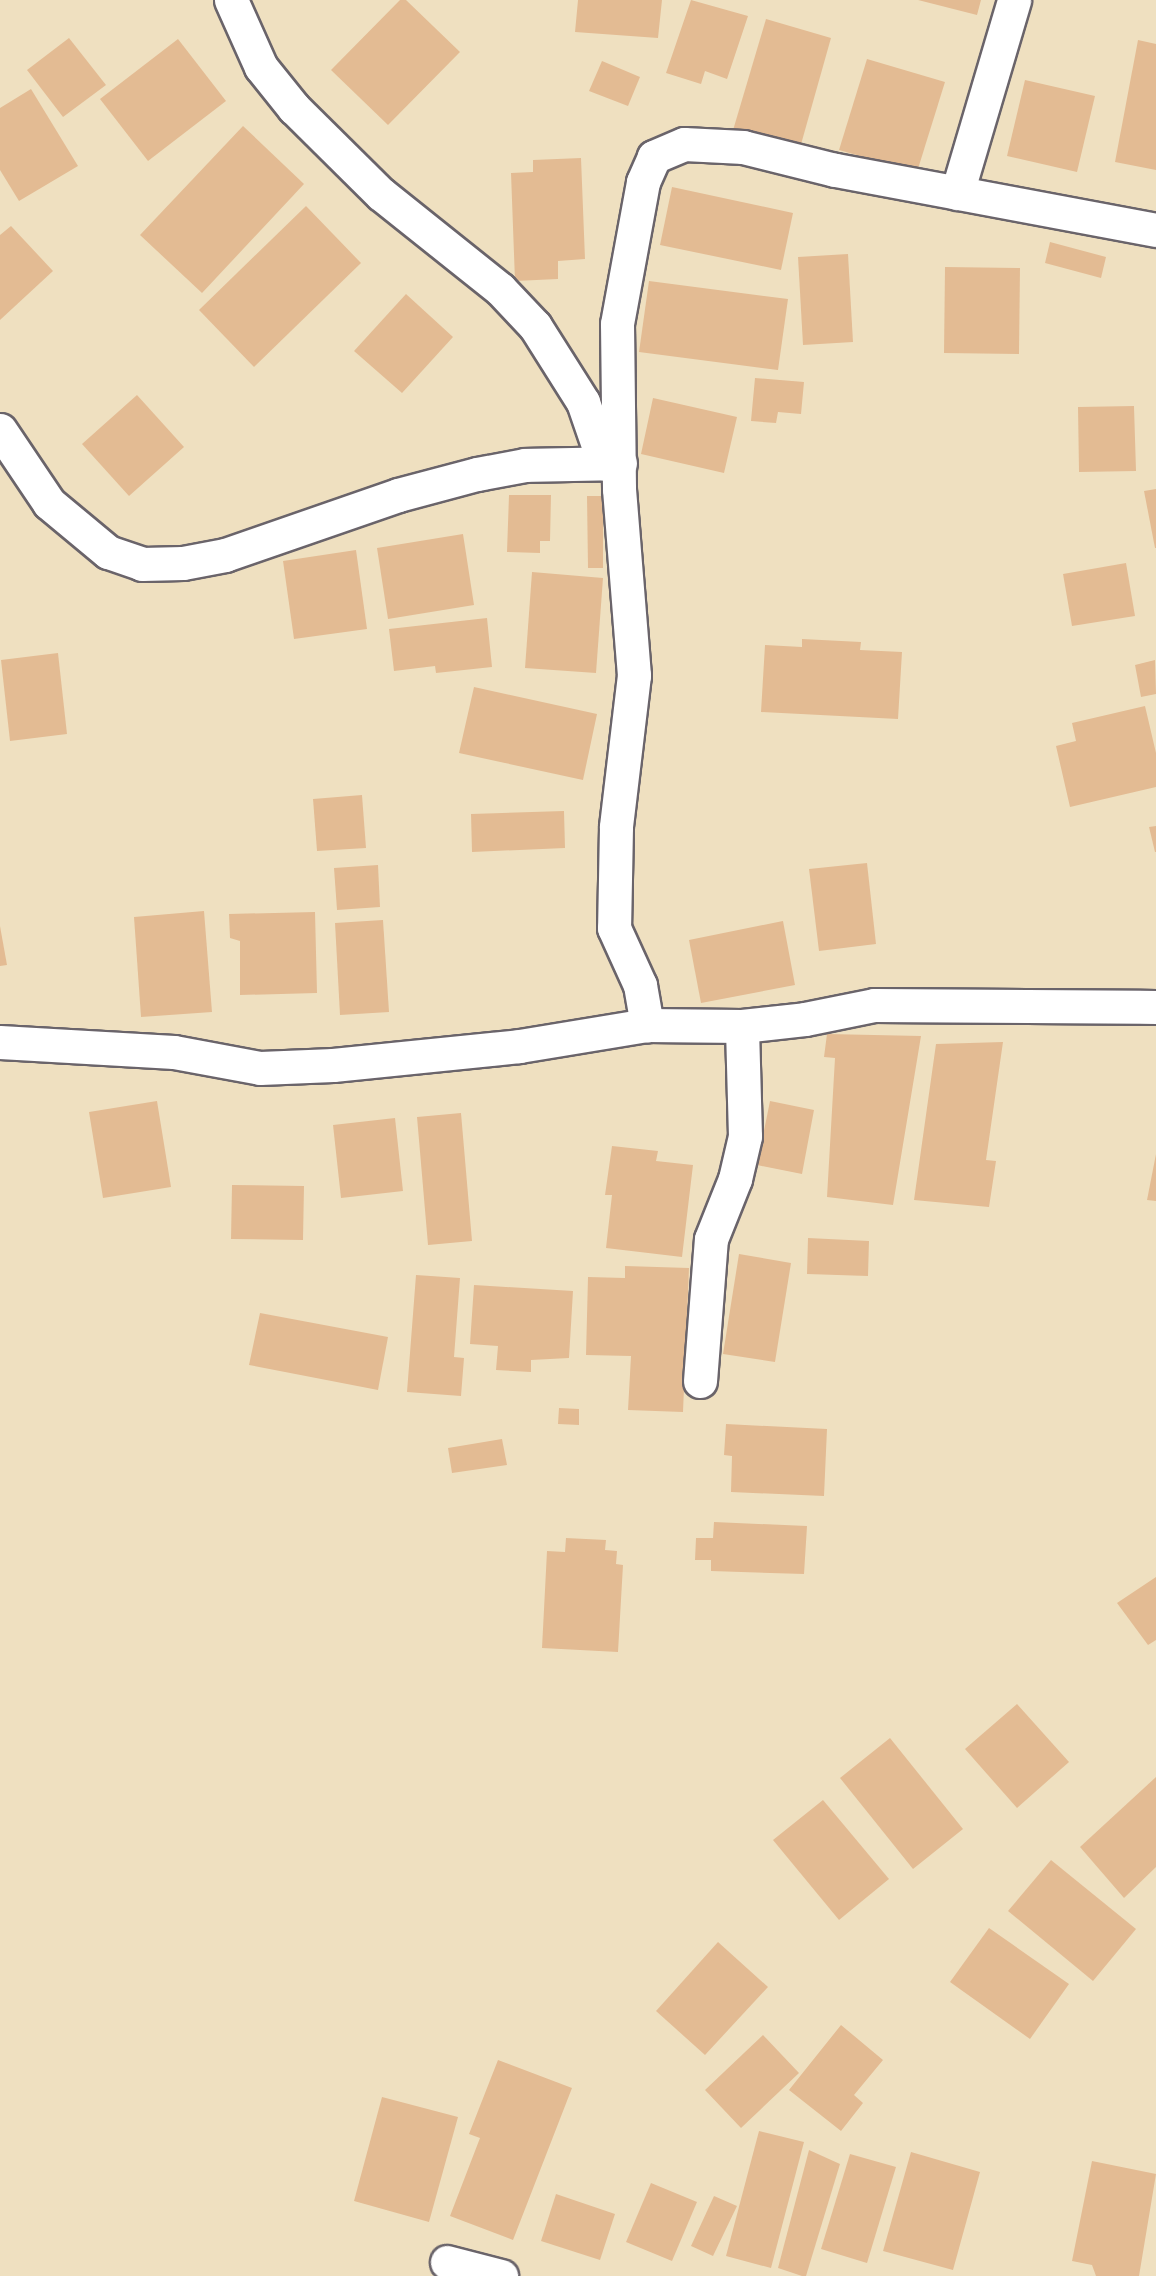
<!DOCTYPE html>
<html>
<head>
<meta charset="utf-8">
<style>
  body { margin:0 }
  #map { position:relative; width:1156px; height:2276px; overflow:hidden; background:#efe0c0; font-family:"Balsamiq Sans",sans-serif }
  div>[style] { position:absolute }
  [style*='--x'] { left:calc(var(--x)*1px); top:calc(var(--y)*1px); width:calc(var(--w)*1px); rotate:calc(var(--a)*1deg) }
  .building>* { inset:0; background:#e3bb93 }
  .roads { filter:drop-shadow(2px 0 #6a646a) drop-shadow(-2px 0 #6a646a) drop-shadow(0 2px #6a646a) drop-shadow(0 -2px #6a646a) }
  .street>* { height:33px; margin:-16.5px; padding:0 16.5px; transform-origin:16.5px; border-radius:16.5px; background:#fff }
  span { translate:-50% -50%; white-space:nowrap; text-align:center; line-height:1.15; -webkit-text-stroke:4.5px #fdfcf7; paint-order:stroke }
</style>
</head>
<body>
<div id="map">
  <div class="building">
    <i style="clip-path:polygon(400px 0,406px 0,460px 52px,388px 125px,331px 70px)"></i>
    <i style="clip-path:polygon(578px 0,662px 0,658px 38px,575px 32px)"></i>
    <i style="clip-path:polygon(691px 0,748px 16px,727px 79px,705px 71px,701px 84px,666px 73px)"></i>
    <i style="clip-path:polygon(918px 0,981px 0,977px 15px)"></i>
    <i style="clip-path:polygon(766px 19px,831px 38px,798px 155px,731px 137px)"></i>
    <i style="clip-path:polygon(69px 38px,106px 85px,63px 117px,27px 70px)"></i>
    <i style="clip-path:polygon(178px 39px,226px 101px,148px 161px,100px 99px)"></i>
    <i style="clip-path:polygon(1138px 40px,1156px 44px,1156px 170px,1115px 162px)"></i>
    <i style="clip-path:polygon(867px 59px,945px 82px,917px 172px,839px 150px)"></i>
    <i style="clip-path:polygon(602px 61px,640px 77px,628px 106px,589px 91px)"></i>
    <i style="clip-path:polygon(1025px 80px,1095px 96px,1077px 172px,1007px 156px)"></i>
    <i style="clip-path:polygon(31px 89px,78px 166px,19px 201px,0 170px,0 108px)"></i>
    <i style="clip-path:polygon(243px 126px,304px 184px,202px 293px,140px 235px)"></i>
    <i style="clip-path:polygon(581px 158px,585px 259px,558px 261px,558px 279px,515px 281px,511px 173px,533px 172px,533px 160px)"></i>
    <i style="clip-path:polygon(672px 187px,793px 213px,781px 270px,660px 245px)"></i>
    <i style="clip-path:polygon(306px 206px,361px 263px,254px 367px,199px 310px)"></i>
    <i style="clip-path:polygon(11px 226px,53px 271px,0 320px,0 235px)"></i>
    <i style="clip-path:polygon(1050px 242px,1106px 257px,1101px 278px,1045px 263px)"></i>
    <i style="clip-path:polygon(848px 254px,853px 342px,803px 345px,798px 257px)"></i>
    <i style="clip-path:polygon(945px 267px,1020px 268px,1019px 354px,944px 353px)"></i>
    <i style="clip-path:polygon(649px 281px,788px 299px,778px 370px,639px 352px)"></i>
    <i style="clip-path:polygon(406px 294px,453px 337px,402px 393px,354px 351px)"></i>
    <i style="clip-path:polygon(755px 378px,804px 382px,801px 414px,778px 412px,776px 423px,751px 421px)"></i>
    <i style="clip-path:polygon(137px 395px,184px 447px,129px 496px,82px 444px)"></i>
    <i style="clip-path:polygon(653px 398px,737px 417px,724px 473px,641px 454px)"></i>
    <i style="clip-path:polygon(1134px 406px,1136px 471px,1079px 472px,1078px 407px)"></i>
    <i style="clip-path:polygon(1156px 489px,1156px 548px,1155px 548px,1144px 491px)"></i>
    <i style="clip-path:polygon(509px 495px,551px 495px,550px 541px,540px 541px,540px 553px,507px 552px)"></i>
    <i style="clip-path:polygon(587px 496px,603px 496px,603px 568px,588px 568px)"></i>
    <i style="clip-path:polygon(463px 534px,474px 605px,388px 619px,377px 548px)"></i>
    <i style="clip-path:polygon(356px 550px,367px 629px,294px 639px,283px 561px)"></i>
    <i style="clip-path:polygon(1126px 563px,1135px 616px,1072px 626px,1063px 574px)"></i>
    <i style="clip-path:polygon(532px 572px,603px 578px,596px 673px,525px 668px)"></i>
    <i style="clip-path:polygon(487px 618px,492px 667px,436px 673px,435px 666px,394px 671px,389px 629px)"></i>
    <i style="clip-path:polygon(802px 639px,861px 642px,860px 650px,902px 652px,898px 719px,761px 712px,765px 645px,802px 647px)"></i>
    <i style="clip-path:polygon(58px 653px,67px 734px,10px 741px,1px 660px)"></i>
    <i style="clip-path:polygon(1155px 660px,1156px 694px,1141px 697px,1135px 665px)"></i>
    <i style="clip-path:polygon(474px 687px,597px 714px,583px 780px,459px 753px)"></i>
    <i style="clip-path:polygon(1145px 706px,1156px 753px,1156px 787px,1070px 807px,1056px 746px,1076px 741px,1072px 723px)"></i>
    <i style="clip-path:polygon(362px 795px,366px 848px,317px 851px,313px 799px)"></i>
    <i style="clip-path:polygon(564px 811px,565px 848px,472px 852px,471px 814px)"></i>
    <i style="clip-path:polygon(1156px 826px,1156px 852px,1155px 852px,1149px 827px)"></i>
    <i style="clip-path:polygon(867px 863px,876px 944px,819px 951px,809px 869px)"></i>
    <i style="clip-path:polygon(378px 865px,380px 907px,337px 910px,334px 868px)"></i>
    <i style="clip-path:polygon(204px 911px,212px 1012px,141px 1017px,134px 917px)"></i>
    <i style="clip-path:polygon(315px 912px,317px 993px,240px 995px,240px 941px,230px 938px,229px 914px)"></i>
    <i style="clip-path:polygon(383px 920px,389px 1012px,340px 1015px,335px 923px)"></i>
    <i style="clip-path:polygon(783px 921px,795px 985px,701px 1003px,689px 940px)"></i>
    <i style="clip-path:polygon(0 926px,7px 965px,0 966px)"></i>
    <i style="clip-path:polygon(827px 1034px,921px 1036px,893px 1205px,827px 1197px,835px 1058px,824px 1057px)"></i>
    <i style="clip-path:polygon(1003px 1042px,986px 1160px,996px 1161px,989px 1207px,914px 1200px,936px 1044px)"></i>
    <i style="clip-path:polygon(157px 1101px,171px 1187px,103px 1198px,89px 1112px)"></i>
    <i style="clip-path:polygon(770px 1101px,814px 1110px,802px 1174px,757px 1165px)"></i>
    <i style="clip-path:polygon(461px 1113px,472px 1241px,428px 1245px,417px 1117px)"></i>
    <i style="clip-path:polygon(395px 1118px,403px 1191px,341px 1198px,333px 1125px)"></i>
    <i style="clip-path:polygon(612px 1146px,658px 1151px,656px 1161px,693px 1165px,682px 1257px,606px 1248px,612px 1195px,605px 1195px)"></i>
    <i style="clip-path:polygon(1156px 1154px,1156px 1201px,1147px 1200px)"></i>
    <i style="clip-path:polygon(232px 1185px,304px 1186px,303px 1240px,231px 1239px)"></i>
    <i style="clip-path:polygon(808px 1238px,869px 1241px,868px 1276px,807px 1274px)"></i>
    <i style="clip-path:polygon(739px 1254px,791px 1263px,775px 1362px,723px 1354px)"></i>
    <i style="clip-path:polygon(625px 1266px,689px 1268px,683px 1412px,628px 1410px,631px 1356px,586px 1355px,588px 1277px,625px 1278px)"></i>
    <i style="clip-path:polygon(416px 1275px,460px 1278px,454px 1357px,464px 1358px,461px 1396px,407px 1392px)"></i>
    <i style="clip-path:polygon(474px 1285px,573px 1291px,569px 1358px,531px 1360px,531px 1372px,496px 1370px,498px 1346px,470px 1344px)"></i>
    <i style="clip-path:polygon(260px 1313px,388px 1337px,378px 1390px,249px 1365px)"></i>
    <i style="clip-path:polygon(559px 1408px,579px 1409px,579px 1425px,558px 1424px)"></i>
    <i style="clip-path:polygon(726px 1424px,827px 1429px,824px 1496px,731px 1492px,732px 1456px,724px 1455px)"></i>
    <i style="clip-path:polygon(502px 1439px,507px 1465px,452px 1473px,448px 1448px)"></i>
    <i style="clip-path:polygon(714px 1522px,807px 1526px,804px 1574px,711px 1571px,711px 1560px,695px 1560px,696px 1538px,713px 1538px)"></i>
    <i style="clip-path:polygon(566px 1538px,606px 1540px,605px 1550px,617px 1551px,616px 1564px,623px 1565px,618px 1652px,542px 1648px,547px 1551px,565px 1552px)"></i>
    <i style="clip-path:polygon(1156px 1577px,1156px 1640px,1148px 1645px,1117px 1603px)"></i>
    <i style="clip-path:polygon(1017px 1704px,1069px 1762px,1017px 1808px,965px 1749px)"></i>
    <i style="clip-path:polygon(890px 1738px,963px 1829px,913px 1869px,840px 1778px)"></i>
    <i style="clip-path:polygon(1156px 1777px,1156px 1867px,1124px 1898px,1080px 1847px)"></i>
    <i style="clip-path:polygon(823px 1800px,889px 1879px,839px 1920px,773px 1840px)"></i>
    <i style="clip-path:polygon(1051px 1860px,1136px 1929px,1093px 1981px,1008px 1911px)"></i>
    <i style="clip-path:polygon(989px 1928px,1069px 1984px,1030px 2039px,950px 1982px)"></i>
    <i style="clip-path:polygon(718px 1942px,768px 1987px,705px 2055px,656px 2011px)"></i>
    <i style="clip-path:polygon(841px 2025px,883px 2060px,854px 2095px,863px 2103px,841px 2131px,789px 2090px)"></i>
    <i style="clip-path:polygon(763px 2035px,799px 2073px,741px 2128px,705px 2090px)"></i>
    <i style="clip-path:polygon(498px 2060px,572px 2088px,513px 2240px,450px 2216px,480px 2138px,469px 2134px)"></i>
    <i style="clip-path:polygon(382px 2097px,458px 2117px,429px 2222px,354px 2201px)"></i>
    <i style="clip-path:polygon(759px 2131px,804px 2142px,771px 2268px,726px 2256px)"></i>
    <i style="clip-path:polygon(809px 2150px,840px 2164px,806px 2276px,802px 2276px,778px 2268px)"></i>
    <i style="clip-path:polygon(911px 2152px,980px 2172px,953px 2270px,883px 2251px)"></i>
    <i style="clip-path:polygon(850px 2154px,896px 2167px,867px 2263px,821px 2249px)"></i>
    <i style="clip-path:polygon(1092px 2161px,1156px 2174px,1139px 2276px,1096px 2276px,1092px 2265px,1072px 2261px)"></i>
    <i style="clip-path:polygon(651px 2183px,697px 2202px,672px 2261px,626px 2242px)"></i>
    <i style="clip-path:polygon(556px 2194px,615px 2214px,600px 2260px,541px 2241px)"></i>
    <i style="clip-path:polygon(714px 2196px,737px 2206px,713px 2256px,691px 2246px)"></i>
  </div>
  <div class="roads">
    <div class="street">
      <i style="--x:231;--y:0;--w:73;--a:65.9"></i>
      <i style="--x:261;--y:67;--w:53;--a:51.2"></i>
      <i style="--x:294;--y:108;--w:122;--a:44.7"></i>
      <i style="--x:381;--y:194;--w:152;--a:38.6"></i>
      <i style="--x:500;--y:289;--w:51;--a:46.6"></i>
      <i style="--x:535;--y:326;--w:90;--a:57.7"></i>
      <i style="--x:583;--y:402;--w:65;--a:71"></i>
      <i style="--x:957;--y:193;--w:201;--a:-73.5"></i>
      <i style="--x:1156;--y:230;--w:327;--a:-169.4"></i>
      <i style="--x:835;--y:170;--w:95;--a:-166"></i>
      <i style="--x:743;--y:147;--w:59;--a:-177.1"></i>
      <i style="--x:684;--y:144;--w:33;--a:157"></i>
      <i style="--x:654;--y:157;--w:27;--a:114"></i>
      <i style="--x:643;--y:182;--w:144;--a:100.4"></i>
      <i style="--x:617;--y:324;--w:165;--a:89.3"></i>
      <i style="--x:619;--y:489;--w:187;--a:85.4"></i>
      <i style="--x:634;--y:675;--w:153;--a:96.8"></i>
      <i style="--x:616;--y:827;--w:101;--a:91.1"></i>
      <i style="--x:614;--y:928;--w:63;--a:65.5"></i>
      <i style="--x:640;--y:985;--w:41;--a:80.1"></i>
      <i style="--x:647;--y:1025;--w:95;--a:0.6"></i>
      <i style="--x:742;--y:1026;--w:63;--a:-6.3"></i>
      <i style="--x:805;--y:1019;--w:70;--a:-11.5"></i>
      <i style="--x:874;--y:1005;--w:282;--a:0.4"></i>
      <i style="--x:0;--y:430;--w:88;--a:56.1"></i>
      <i style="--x:49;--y:503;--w:77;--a:39.7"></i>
      <i style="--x:108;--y:552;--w:36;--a:19"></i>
      <i style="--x:142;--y:564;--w:41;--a:-1.4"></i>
      <i style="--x:183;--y:563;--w:43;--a:-10.8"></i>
      <i style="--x:225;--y:555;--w:183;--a:-19.1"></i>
      <i style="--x:398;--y:495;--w:82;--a:-14.9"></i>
      <i style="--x:477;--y:474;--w:49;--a:-10.6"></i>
      <i style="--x:525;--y:465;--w:95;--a:-1.2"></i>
      <i style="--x:0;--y:1042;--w:174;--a:3.3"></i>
      <i style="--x:174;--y:1052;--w:87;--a:10.5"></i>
      <i style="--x:260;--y:1068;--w:73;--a:-2.4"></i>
      <i style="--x:333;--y:1065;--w:187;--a:-5.8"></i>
      <i style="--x:519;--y:1046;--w:130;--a:-9.3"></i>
      <i style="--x:700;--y:1381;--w:142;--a:-85.6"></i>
      <i style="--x:711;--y:1239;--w:65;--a:-68.2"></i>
      <i style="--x:735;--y:1179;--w:44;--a:-76.9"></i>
      <i style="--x:745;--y:1136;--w:110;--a:-91.6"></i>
      <i style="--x:447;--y:2262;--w:56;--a:14.5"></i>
    </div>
  </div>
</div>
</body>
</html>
